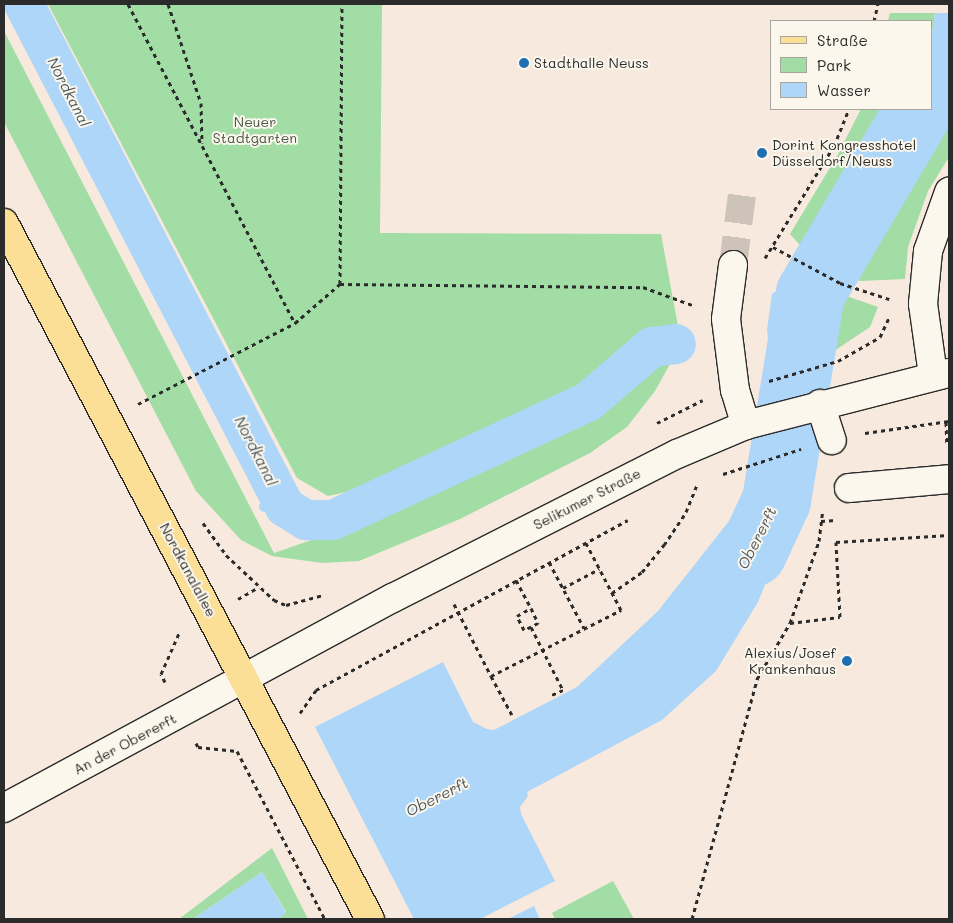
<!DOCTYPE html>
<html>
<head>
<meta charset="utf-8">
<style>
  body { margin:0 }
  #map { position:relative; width:953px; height:923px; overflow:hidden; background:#f7e9dd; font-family:Mali,sans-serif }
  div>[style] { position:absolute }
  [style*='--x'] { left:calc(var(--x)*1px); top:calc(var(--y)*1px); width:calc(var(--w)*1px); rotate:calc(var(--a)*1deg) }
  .green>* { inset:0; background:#a1dda4 }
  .water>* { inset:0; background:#aed6f9 }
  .pier>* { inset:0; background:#f7e9dd }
  .stream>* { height:11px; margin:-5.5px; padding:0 5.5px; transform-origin:5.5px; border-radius:5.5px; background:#aed6f9 }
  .canal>* { height:40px; margin:-20px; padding:0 20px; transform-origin:20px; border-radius:20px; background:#aed6f9 }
  .river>* { height:69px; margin:-34.5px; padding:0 34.5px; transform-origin:34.5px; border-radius:34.5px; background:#aed6f9 }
  .minor-tunnel>* { height:28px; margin-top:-14px; transform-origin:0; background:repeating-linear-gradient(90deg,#cec3b9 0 28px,transparent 0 42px) }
  .path>* { height:3px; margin-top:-1.5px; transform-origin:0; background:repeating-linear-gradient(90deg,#2b2b2b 0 4px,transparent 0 8px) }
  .roads { filter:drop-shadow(1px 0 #2b2b2b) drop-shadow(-1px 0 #2b2b2b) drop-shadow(0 1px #2b2b2b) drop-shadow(0 -1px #2b2b2b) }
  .minor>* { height:28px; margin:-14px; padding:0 14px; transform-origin:14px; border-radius:14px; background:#fbf7ec }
  .major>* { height:28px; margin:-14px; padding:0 14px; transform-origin:14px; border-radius:14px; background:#fbdf96 }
  .dots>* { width:14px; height:14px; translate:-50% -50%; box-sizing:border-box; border:2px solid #fbf7ec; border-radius:50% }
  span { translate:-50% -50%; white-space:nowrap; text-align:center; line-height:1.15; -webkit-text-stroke:4px #fbf7ec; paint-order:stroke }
  .poi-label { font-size:14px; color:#2b2b2b }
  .left { translate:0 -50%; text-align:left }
  .right { translate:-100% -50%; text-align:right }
  .park-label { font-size:14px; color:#485849 }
  .street-label { font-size:14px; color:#2b2b2b }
  .water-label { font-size:15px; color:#4c565e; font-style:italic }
  .frame { position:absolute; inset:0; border:5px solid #2b2b2b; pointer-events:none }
  .legend { position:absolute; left:770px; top:20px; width:162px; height:90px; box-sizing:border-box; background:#fbf7ec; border:1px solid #a8a59f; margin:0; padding:6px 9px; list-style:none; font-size:15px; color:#2b2b2b }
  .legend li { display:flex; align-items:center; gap:10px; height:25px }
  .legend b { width:25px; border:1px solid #a8a59f }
</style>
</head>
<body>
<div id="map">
  <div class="green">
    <i style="clip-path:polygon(48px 4px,382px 4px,380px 233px,661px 234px,678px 326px,651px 328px,583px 386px,360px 489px,328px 496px,297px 478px)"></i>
    <i style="clip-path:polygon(890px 13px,935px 13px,932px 33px,932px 21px,888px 21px)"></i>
    <i style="clip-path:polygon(4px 31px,274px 553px,340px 530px,587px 419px,676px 353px,655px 391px,627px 427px,590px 453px,460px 519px,359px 561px,322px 563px,272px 556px,241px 540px,196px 491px,4px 122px)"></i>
    <i style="clip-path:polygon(949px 104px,949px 157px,928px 191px,908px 247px,905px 279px,860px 281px,845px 274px,912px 175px)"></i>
    <i style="clip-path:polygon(861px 109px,903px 109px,896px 125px,826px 223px,810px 256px,790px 234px,837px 156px)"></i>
    <i style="clip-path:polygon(829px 290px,878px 307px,870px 327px,834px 351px)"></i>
    <i style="clip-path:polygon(272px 848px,308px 919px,278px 919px,286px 912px,262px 872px,193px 919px,179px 919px)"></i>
    <i style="clip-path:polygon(613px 881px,634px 919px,555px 919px,552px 913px)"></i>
  </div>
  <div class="water">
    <i style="clip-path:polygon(935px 13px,949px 13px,949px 104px,912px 175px,845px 274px,810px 256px,826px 223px,896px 125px,903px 109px,932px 109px,932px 33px)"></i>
    <i style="clip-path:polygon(800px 276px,829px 290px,834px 351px,787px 364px,777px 358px,769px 347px,767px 330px,772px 294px)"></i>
    <i style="clip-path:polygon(800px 457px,794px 512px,758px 602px,716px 671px,662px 720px,527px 792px,528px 796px,520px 807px,521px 814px,555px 881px,480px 919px,414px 919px,315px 727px,443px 662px,473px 722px,487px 729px,494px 730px,577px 687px,658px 611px,744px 502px,750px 475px)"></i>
    <i style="clip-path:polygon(262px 872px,286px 913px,278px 919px,193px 919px)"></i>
    <i style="clip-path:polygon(534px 906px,540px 919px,508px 919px)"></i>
  </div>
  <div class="pier">
    <i style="clip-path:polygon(816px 356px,793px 367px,776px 361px,777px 358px,793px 364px)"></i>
    <i style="clip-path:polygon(800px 455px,800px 457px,750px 475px,750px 472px)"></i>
  </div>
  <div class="stream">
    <i style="--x:264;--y:506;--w:21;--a:3"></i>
  </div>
  <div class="canal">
    <i style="--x:24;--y:4;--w:567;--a:62.58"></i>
    <i style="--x:285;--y:507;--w:25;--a:32"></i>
    <i style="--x:306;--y:520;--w:27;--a:0"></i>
    <i style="--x:333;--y:520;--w:282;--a:-24.9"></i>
    <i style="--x:589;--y:401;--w:83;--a:-40.6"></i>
    <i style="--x:652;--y:347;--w:24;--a:-7"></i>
  </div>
  <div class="river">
    <i style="--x:752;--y:552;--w:57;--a:-65.2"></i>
    <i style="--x:776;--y:500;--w:210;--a:-80.7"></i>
    <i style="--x:810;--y:293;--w:214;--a:-59.4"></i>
  </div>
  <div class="minor-tunnel">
    <i style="--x:733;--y:265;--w:79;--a:-82.7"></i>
  </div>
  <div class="path">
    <i style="--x:128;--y:4;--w:360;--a:62.4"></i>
    <i style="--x:168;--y:4;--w:104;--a:71.6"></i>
    <i style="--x:201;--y:103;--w:40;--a:88.6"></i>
    <i style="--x:874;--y:21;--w:17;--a:-77"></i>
    <i style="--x:773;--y:247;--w:76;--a:28.2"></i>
    <i style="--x:840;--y:283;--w:52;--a:18.1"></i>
    <i style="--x:765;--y:258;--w:132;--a:-58.4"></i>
    <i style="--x:834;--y:146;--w:40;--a:-68"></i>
    <i style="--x:340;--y:284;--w:280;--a:-89.6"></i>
    <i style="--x:769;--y:381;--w:72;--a:-16.2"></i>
    <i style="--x:838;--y:361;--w:48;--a:-29.7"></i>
    <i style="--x:880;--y:337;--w:23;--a:-65"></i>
    <i style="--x:138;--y:404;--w:177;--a:-27.3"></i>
    <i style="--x:295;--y:323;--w:60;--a:-40.9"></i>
    <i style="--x:340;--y:284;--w:303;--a:0.6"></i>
    <i style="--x:643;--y:287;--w:55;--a:20.1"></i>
    <i style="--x:946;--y:422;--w:23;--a:88"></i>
    <i style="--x:657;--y:423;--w:51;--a:-26.6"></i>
    <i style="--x:865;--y:433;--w:85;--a:-8.1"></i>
    <i style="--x:723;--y:474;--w:82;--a:-17.8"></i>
    <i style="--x:821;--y:521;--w:15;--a:-4"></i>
    <i style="--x:203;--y:523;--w:39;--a:54"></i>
    <i style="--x:226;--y:555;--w:66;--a:43.2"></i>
    <i style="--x:274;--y:600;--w:13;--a:23"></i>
    <i style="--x:286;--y:605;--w:38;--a:-15"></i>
    <i style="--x:549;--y:562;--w:75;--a:62.1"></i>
    <i style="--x:516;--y:580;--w:32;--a:62"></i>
    <i style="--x:531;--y:608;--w:17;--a:65"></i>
    <i style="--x:538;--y:623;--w:16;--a:153"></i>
    <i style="--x:524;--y:630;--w:16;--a:-117"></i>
    <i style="--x:517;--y:616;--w:16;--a:-30"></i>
    <i style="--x:563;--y:588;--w:41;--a:-27.8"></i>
    <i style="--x:612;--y:593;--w:37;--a:-35"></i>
    <i style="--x:642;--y:572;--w:35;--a:-51"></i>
    <i style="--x:664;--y:545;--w:40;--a:-56"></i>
    <i style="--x:686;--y:512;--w:31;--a:-68"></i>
    <i style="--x:238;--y:599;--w:24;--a:-30"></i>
    <i style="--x:454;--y:604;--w:81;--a:62.8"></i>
    <i style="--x:491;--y:676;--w:146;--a:-26.9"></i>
    <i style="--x:621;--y:610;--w:78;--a:-117.6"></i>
    <i style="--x:790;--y:623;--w:50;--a:-6.8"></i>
    <i style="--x:840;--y:617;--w:75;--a:-93.1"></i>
    <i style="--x:836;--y:542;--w:113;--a:-3.5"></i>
    <i style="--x:531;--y:627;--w:71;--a:63.1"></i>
    <i style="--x:563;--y:690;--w:12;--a:156"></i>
    <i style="--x:491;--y:676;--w:44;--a:61.7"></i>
    <i style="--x:165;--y:682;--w:9;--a:-117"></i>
    <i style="--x:161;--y:674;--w:47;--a:-66.2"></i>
    <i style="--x:300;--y:713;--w:28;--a:-55"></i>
    <i style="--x:316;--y:690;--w:355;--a:-28.6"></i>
    <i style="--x:196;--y:743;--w:4;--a:63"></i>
    <i style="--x:198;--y:747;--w:39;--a:6"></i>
    <i style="--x:237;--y:751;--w:190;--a:62.4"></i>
    <i style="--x:692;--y:919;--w:249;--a:-74.8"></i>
    <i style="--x:757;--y:679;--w:65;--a:-59.5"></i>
    <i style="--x:790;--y:623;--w:87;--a:-70.5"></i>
    <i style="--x:819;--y:541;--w:31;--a:-83"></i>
  </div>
  <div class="roads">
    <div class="minor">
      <i style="--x:733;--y:265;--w:54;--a:97.4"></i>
      <i style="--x:726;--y:319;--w:72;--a:82.8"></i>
      <i style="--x:735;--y:390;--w:37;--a:73"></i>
      <i style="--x:933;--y:375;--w:72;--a:-98"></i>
      <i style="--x:923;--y:304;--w:53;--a:-84.6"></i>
      <i style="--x:928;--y:251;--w:63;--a:-70.4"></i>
      <i style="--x:820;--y:404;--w:38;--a:72"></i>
      <i style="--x:849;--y:488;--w:100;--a:-5.1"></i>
      <i style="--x:4;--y:808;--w:442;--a:-28.4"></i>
      <i style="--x:393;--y:598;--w:318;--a:-26.9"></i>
      <i style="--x:677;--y:454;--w:75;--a:-22.8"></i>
      <i style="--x:746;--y:425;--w:210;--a:-14.4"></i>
    </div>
    <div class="major">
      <i style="--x:4;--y:223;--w:786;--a:62.26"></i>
    </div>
  </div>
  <div class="dots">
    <i style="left:524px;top:63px;background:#1f6fb2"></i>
    <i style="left:762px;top:153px;background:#1f6fb2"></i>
    <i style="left:847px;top:661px;background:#1f6fb2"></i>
  </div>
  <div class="poi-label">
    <span class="left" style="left:534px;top:63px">Stadthalle Neuss</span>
    <span class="left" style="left:772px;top:153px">Dorint Kongresshotel<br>Düsseldorf/Neuss</span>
    <span class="right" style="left:836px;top:661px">Alexius/Josef<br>Krankenhaus</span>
  </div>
  <div class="park-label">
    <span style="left:255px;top:130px">Neuer<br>Stadtgarten</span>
  </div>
  <div class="street-label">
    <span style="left:587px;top:499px;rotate:-27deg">Selikumer Straße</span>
    <span style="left:188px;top:570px;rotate:62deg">Nordkanalallee</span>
    <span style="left:125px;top:744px;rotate:-28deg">An der Obererft</span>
  </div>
  <div class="water-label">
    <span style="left:69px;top:92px;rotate:63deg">Nordkanal</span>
    <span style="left:256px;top:451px;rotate:63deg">Nordkanal</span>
    <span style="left:757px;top:538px;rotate:-63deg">Obererft</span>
    <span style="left:437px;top:797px;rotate:-27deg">Obererft</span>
  </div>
  <div class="frame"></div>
  <ul class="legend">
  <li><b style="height:6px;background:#fbdf96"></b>Straße</li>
  <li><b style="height:14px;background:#a1dda4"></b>Park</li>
  <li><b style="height:14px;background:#aed6f9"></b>Wasser</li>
  </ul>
</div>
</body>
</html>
